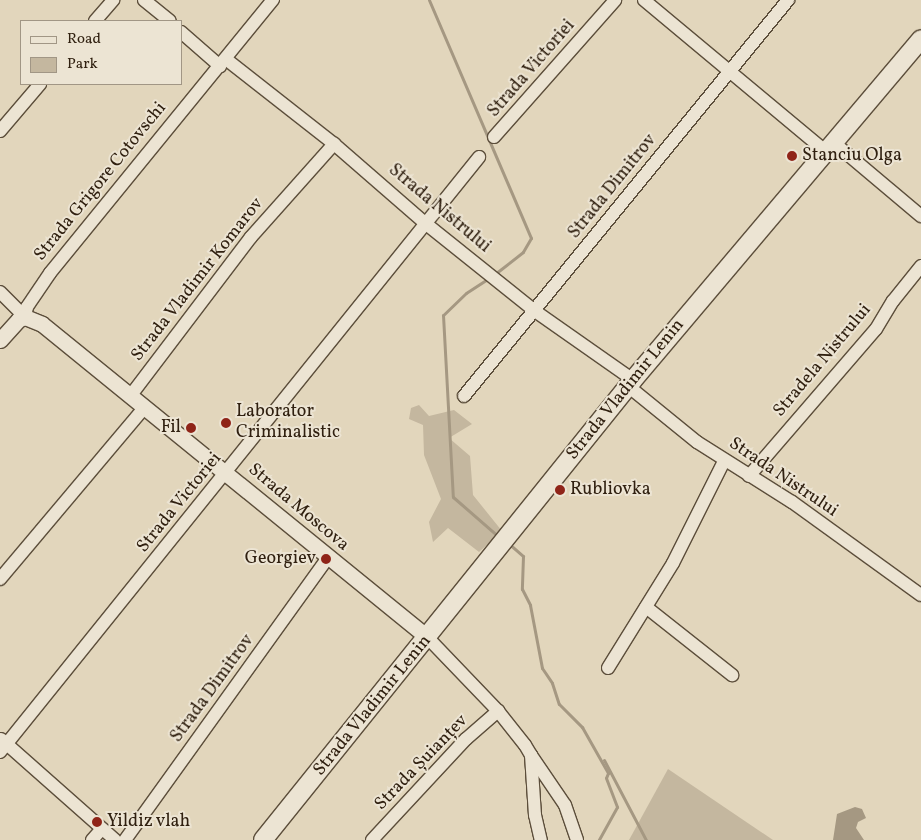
<!DOCTYPE html>
<html>
<head>
<meta charset="utf-8">
<style>
  body { margin:0 }
  #map { position:relative; width:921px; height:840px; overflow:hidden; background:#e2d6bc; font-family:Vollkorn,serif }
  div>[style] { position:absolute }
  [style*='--x'] { left:calc(var(--x)*1px); top:calc(var(--y)*1px); width:calc(var(--w)*1px); rotate:calc(var(--a)*1deg) }
  .green>* { inset:0; background:#c4b79f }
  .water>* { inset:0; background:#a59882 }
  .stream>* { height:3px; margin:-1.5px; padding:0 1.5px; transform-origin:1.5px; border-radius:1.5px; background:#a59882 }
  .roads { filter:drop-shadow(1px 0 #5c4e3b) drop-shadow(-1px 0 #5c4e3b) drop-shadow(0 1px #5c4e3b) drop-shadow(0 -1px #5c4e3b) }
  .minor>* { height:12px; margin:-6px; padding:0 6px; transform-origin:6px; border-radius:6px; background:#ece4d3 }
  .tertiary>* { height:15px; margin:-7.5px; padding:0 7.5px; transform-origin:7.5px; border-radius:7.5px; background:#ece4d3 }
  .secondary>* { height:18px; margin:-9px; padding:0 9px; transform-origin:9px; border-radius:9px; background:#ece4d3 }
  .dots>* { width:14px; height:14px; translate:-50% -50%; box-sizing:border-box; border:2px solid #ece4d3; border-radius:50% }
  span { translate:-50% -50%; white-space:nowrap; text-align:center; line-height:1.15; -webkit-text-stroke:4px #ece4d3; paint-order:stroke }
  .street-label { font-size:18px; color:#302010 }
  .poi-label { font-size:18px; color:#302010 }
  .left { translate:0 -50%; text-align:left }
  .right { translate:-100% -50%; text-align:right }
  .legend { position:absolute; left:20px; top:20px; width:162px; height:65px; box-sizing:border-box; background:#ece4d3; border:1px solid #a19685; margin:0; padding:6px 9px; list-style:none; font-size:15px; color:#302010 }
  .legend li { display:flex; align-items:center; gap:10px; height:25px }
  .legend b { width:25px; border:1px solid #a19685 }
</style>
</head>
<body>
<div id="map">
  <div class="green">
    <i style="clip-path:polygon(419px 405px,429px 416px,454px 410px,472px 424px,449px 438px,470px 456px,473px 495px,502px 531px,479px 552px,448px 528px,433px 542px,429px 522px,441px 499px,424px 455px,423px 425px,409px 419px,411px 408px)"></i>
    <i style="clip-path:polygon(668px 769px,773px 840px,629px 840px)"></i>
  </div>
  <div class="water">
    <i style="clip-path:polygon(855px 807px,862px 809px,866px 818px,858px 822px,856px 828px,864px 840px,833px 840px,837px 814px)"></i>
  </div>
  <div class="stream">
    <i style="--x:429;--y:0;--w:259;--a:66.8"></i>
    <i style="--x:531;--y:238;--w:16;--a:120"></i>
    <i style="--x:523;--y:252;--w:37;--a:142"></i>
    <i style="--x:489;--y:278;--w:27;--a:147"></i>
    <i style="--x:466;--y:293;--w:32;--a:136"></i>
    <i style="--x:443;--y:315;--w:182;--a:86.9"></i>
    <i style="--x:453;--y:497;--w:61;--a:41"></i>
    <i style="--x:508;--y:543;--w:20;--a:41"></i>
    <i style="--x:523;--y:556;--w:33;--a:92"></i>
    <i style="--x:522;--y:589;--w:18;--a:63"></i>
    <i style="--x:530;--y:605;--w:64;--a:79.2"></i>
    <i style="--x:542;--y:668;--w:18;--a:56"></i>
    <i style="--x:552;--y:683;--w:22;--a:72"></i>
    <i style="--x:559;--y:704;--w:33;--a:45"></i>
    <i style="--x:582;--y:727;--w:53;--a:60.5"></i>
    <i style="--x:608;--y:773;--w:5;--a:112"></i>
    <i style="--x:606;--y:778;--w:31;--a:69"></i>
    <i style="--x:617;--y:807;--w:38;--a:119"></i>
    <i style="--x:604;--y:760;--w:90;--a:62.3"></i>
  </div>
  <div class="roads">
    <div class="minor">
      <i style="--x:144;--y:0;--w:33;--a:39"></i>
      <i style="--x:644;--y:0;--w:236;--a:39.8"></i>
      <i style="--x:95;--y:21;--w:28;--a:-49"></i>
      <i style="--x:181;--y:32;--w:52;--a:41.1"></i>
      <i style="--x:227;--y:60;--w:136;--a:38.1"></i>
      <i style="--x:334;--y:144;--w:121;--a:41"></i>
      <i style="--x:425;--y:223;--w:141;--a:38.7"></i>
      <i style="--x:535;--y:311;--w:120;--a:35.1"></i>
      <i style="--x:0;--y:131;--w:62;--a:-49.6"></i>
      <i style="--x:494;--y:137;--w:183;--a:-48.5"></i>
      <i style="--x:833;--y:142;--w:115;--a:40.1"></i>
      <i style="--x:0;--y:292;--w:35;--a:45"></i>
      <i style="--x:25;--y:317;--w:10;--a:-79"></i>
      <i style="--x:27;--y:307;--w:41;--a:-55.9"></i>
      <i style="--x:50;--y:273;--w:353;--a:-50.8"></i>
      <i style="--x:628;--y:386;--w:89;--a:39.1"></i>
      <i style="--x:697;--y:442;--w:112;--a:32.3"></i>
      <i style="--x:792;--y:502;--w:159;--a:35.8"></i>
      <i style="--x:131;--y:395;--w:198;--a:-52.8"></i>
      <i style="--x:251;--y:237;--w:125;--a:-48.3"></i>
      <i style="--x:464;--y:396;--w:512;--a:-50.71"></i>
      <i style="--x:749;--y:476;--w:194;--a:-49.2"></i>
      <i style="--x:876;--y:329;--w:33;--a:-59"></i>
      <i style="--x:893;--y:301;--w:45;--a:-51.3"></i>
      <i style="--x:0;--y:579;--w:224;--a:-49.9"></i>
      <i style="--x:646;--y:607;--w:110;--a:38.3"></i>
      <i style="--x:428;--y:638;--w:101;--a:46.2"></i>
      <i style="--x:498;--y:711;--w:43;--a:51.5"></i>
      <i style="--x:525;--y:745;--w:12;--a:59"></i>
      <i style="--x:531;--y:755;--w:60;--a:86.2"></i>
      <i style="--x:535;--y:815;--w:26;--a:77"></i>
      <i style="--x:608;--y:668;--w:123;--a:-58.2"></i>
      <i style="--x:673;--y:563;--w:114;--a:-63.4"></i>
      <i style="--x:1;--y:739;--w:152;--a:41.5"></i>
      <i style="--x:0;--y:752;--w:764;--a:-51.16"></i>
      <i style="--x:531;--y:755;--w:60;--a:55.8"></i>
      <i style="--x:565;--y:805;--w:37;--a:71"></i>
      <i style="--x:92;--y:840;--w:15;--a:-48"></i>
      <i style="--x:125;--y:840;--w:347;--a:-54.3"></i>
      <i style="--x:372;--y:840;--w:138;--a:-47.1"></i>
      <i style="--x:466;--y:739;--w:43;--a:-41.2"></i>
    </div>
    <div class="tertiary">
      <i style="--x:0;--y:340;--w:28;--a:-48"></i>
      <i style="--x:19;--y:319;--w:6;--a:-18"></i>
      <i style="--x:25;--y:317;--w:18;--a:22"></i>
      <i style="--x:42;--y:324;--w:498;--a:39.1"></i>
    </div>
    <div class="secondary">
      <i style="--x:263;--y:840;--w:590;--a:-51.19"></i>
      <i style="--x:633;--y:380;--w:446;--a:-49.8"></i>
    </div>
  </div>
  <div class="dots">
    <i style="left:792px;top:156px;background:#8f2418"></i>
    <i style="left:226px;top:423px;background:#8f2418"></i>
    <i style="left:191px;top:428px;background:#8f2418"></i>
    <i style="left:560px;top:490px;background:#8f2418"></i>
    <i style="left:326px;top:559px;background:#8f2418"></i>
    <i style="left:97px;top:822px;background:#8f2418"></i>
  </div>
  <div class="street-label">
    <span style="left:532px;top:69px;rotate:-49deg">Strada Victoriei</span>
    <span style="left:101px;top:182px;rotate:-51deg">Strada Grigore Cotovschi</span>
    <span style="left:613px;top:187px;rotate:-51deg">Strada Dimitrov</span>
    <span style="left:439px;top:209px;rotate:40deg">Strada Nistrului</span>
    <span style="left:198px;top:280px;rotate:-52deg">Strada Vladimir Komarov</span>
    <span style="left:823px;top:361px;rotate:-50deg">Stradela Nistrului</span>
    <span style="left:626px;top:390px;rotate:-51deg">Strada Vladimir Lenin</span>
    <span style="left:783px;top:478px;rotate:34deg">Strada Nistrului</span>
    <span style="left:180px;top:503px;rotate:-51deg">Strada Victoriei</span>
    <span style="left:298px;top:508px;rotate:40deg">Strada Moscova</span>
    <span style="left:213px;top:689px;rotate:-54deg">Strada Dimitrov</span>
    <span style="left:373px;top:706px;rotate:-51deg">Strada Vladimir Lenin</span>
    <span style="left:422px;top:763px;rotate:-46deg">Strada Șuianțev</span>
  </div>
  <div class="poi-label">
    <span class="left" style="left:802px;top:156px">Stanciu Olga</span>
    <span class="left" style="left:236px;top:423px">Laborator<br>Criminalistic</span>
    <span class="right" style="left:181px;top:428px">Fil</span>
    <span class="left" style="left:570px;top:490px">Rubliovka</span>
    <span class="right" style="left:316px;top:559px">Georgiev</span>
    <span class="left" style="left:107px;top:822px">Yildiz vlah</span>
  </div>
  <ul class="legend">
  <li><b style="height:6px;background:#ece4d3"></b>Road</li>
  <li><b style="height:14px;background:#c4b79f"></b>Park</li>
  </ul>
</div>
</body>
</html>
